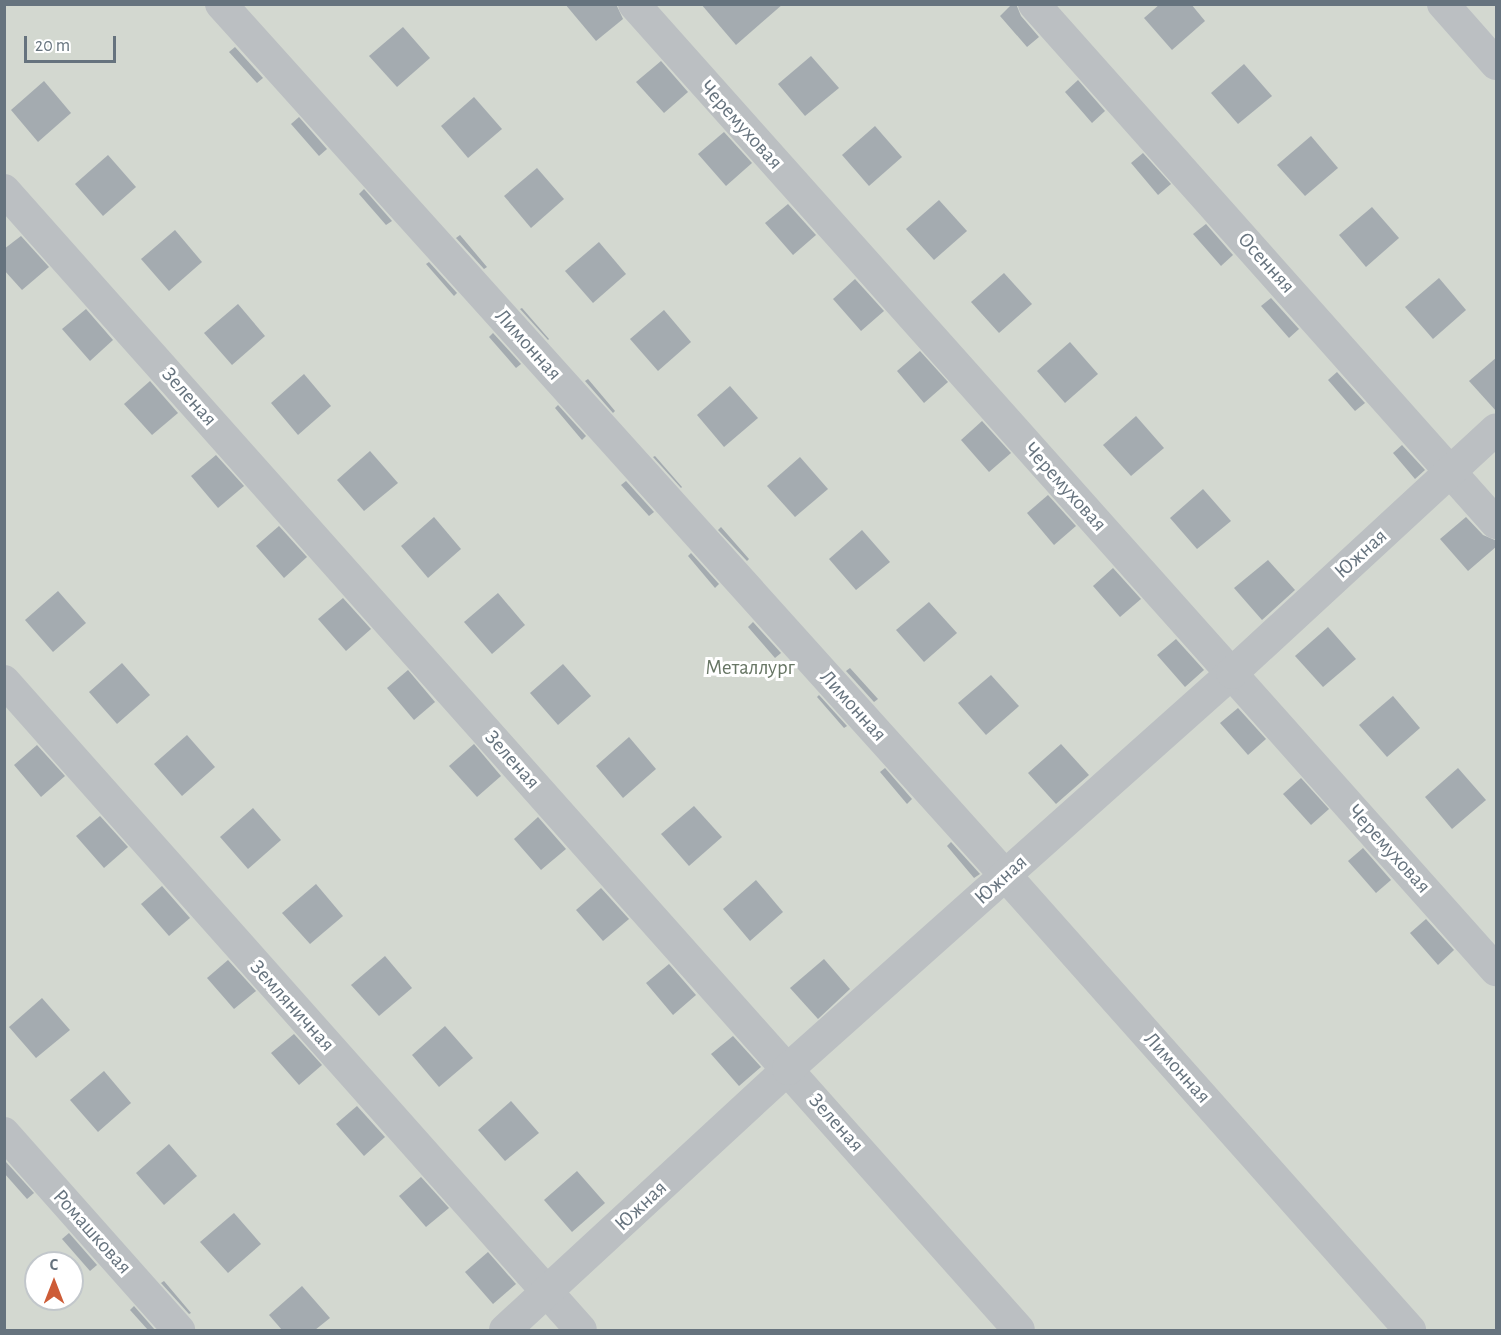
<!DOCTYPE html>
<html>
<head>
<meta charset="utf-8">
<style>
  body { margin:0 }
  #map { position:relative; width:1501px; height:1335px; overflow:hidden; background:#f3f4f0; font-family:"Alegreya Sans",sans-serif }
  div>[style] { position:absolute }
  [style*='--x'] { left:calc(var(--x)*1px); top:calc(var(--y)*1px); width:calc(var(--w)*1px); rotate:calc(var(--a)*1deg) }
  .green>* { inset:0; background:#d3d8d0 }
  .building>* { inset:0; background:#a4abb0 }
  .minor>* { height:32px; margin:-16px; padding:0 16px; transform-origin:16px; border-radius:16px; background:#bbbfc2 }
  span { translate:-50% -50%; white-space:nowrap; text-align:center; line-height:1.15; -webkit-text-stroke:6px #fff; paint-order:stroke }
  .street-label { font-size:21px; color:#66737e }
  .park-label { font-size:21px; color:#677664 }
  .frame { position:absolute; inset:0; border:6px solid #66737e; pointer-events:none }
  .north { position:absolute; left:24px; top:1251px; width:60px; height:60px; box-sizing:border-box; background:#fff; border:2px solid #c2c7cb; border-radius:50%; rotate:0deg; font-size:16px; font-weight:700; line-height:24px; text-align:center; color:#66737e }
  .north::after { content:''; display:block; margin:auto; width:21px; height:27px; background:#cd5c37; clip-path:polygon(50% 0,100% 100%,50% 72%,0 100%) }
  .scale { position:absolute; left:24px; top:36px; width:92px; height:27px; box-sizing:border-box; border:3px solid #66737e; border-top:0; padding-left:8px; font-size:18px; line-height:21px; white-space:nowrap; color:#66737e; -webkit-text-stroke:4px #fff; paint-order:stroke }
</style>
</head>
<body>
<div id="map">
  <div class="green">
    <i style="clip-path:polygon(evenodd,5px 5px,1496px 5px,1496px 1330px,5px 1330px,5px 5px,36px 1263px,72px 1263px,72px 1299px,36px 1299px,36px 1263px)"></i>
  </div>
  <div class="building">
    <i style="clip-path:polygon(565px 4px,616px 4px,623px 19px,596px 41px)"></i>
    <i style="clip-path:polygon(701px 4px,783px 4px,736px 45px)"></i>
    <i style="clip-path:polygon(1012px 4px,1016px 4px,1021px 16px,1039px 37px,1027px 47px,1000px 16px)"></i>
    <i style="clip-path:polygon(1160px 4px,1191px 4px,1205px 21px,1172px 50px,1144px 18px)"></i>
    <i style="clip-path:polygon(403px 27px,430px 58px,397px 87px,369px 56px)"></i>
    <i style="clip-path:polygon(235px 47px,263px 78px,257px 83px,229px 52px)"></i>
    <i style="clip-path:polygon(811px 56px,839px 88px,805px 116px,778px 84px)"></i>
    <i style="clip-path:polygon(661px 61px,688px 92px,664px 113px,636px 82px)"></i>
    <i style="clip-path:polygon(1244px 64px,1272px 96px,1238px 124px,1211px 93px)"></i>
    <i style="clip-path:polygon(1078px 80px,1105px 111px,1092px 123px,1065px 92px)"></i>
    <i style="clip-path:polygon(44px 81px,71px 113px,38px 142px,11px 110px)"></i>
    <i style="clip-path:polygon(474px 97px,502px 129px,468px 158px,441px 126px)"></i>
    <i style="clip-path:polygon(299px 117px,327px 149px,319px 156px,291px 124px)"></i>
    <i style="clip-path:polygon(875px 126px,902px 157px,869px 186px,842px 155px)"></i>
    <i style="clip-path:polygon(724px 132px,752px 163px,726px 186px,698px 154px)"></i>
    <i style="clip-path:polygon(1311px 136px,1338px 168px,1305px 196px,1277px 165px)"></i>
    <i style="clip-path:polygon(1143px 153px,1171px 184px,1158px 195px,1131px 163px)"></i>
    <i style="clip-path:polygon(108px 155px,136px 187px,103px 216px,75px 184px)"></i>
    <i style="clip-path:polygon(537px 168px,564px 199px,531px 228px,504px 196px)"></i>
    <i style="clip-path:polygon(364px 189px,392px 221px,386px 225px,359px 194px)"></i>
    <i style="clip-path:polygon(939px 200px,967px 231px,934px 260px,906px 229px)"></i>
    <i style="clip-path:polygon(788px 204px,816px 235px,793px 255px,765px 223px)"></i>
    <i style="clip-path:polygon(1372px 207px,1399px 238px,1366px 267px,1339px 235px)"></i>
    <i style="clip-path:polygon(1206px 224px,1233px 255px,1221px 266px,1193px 234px)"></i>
    <i style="clip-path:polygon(175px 230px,202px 262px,169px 291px,141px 259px)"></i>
    <i style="clip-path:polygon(460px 235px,487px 267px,484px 269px,456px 238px)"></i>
    <i style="clip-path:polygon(21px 236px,49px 267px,22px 290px,4px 270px,4px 249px)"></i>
    <i style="clip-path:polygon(599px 242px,626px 274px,593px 303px,565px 271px)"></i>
    <i style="clip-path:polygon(429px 262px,457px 293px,454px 296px,426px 264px)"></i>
    <i style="clip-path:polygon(1004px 273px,1032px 304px,999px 333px,971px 302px)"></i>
    <i style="clip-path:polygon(1439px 278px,1466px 310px,1433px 339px,1405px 307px)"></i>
    <i style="clip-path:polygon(855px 279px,884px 311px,861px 331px,833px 299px)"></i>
    <i style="clip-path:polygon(1271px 298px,1299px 329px,1289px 338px,1261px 306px)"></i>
    <i style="clip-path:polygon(238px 304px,265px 336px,232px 365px,204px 333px)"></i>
    <i style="clip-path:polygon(522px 308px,549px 339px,548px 340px,520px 309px)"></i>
    <i style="clip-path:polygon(86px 309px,113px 340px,90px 361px,62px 329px)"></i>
    <i style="clip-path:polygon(664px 310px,691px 342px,658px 371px,630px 339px)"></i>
    <i style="clip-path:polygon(493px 333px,521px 364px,516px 368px,489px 337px)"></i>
    <i style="clip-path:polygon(1070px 342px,1098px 374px,1065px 403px,1037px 371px)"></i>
    <i style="clip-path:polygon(920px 351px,948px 382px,924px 403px,897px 371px)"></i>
    <i style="clip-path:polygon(1497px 357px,1497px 412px,1469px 381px)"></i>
    <i style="clip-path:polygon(1337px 372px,1365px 403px,1355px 411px,1328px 380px)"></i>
    <i style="clip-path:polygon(304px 374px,331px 406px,298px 435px,271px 403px)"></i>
    <i style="clip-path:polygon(588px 379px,615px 411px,613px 413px,585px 381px)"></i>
    <i style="clip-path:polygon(150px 381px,178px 413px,152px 435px,124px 404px)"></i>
    <i style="clip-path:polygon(730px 386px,758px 418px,724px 447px,697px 415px)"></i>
    <i style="clip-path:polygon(558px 405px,586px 436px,582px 440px,555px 408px)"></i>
    <i style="clip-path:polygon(1136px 416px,1164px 448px,1131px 476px,1103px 445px)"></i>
    <i style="clip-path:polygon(982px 421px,1011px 453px,989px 472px,961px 440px)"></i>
    <i style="clip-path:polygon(1402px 445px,1425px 470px,1415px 479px,1393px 453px)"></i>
    <i style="clip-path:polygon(370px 451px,398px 483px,364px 511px,337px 480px)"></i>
    <i style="clip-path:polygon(216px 455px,244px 486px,218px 508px,191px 476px)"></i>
    <i style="clip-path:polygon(655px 456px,682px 487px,681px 488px,653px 457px)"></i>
    <i style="clip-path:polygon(800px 457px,828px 489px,795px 517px,767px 486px)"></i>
    <i style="clip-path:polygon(626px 481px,654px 512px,649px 516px,621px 485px)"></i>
    <i style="clip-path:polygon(1203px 489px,1231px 521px,1197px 549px,1170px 518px)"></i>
    <i style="clip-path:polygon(1048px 495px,1076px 526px,1054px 545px,1027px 513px)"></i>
    <i style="clip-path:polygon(434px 517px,461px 549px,428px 578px,401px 546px)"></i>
    <i style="clip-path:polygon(1466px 517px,1483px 535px,1497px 541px,1497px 546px,1468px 571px,1440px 539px)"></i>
    <i style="clip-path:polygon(279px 526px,307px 557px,284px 578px,256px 546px)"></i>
    <i style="clip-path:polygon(721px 527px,749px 559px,747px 561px,718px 530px)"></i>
    <i style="clip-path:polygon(862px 530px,890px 562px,856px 590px,829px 559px)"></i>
    <i style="clip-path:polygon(691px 553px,719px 584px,715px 588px,688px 556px)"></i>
    <i style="clip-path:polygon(1268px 560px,1295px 590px,1262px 620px,1234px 588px)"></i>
    <i style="clip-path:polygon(1113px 568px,1141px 599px,1120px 617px,1093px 586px)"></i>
    <i style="clip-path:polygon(58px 591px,86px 623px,53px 652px,25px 620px)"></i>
    <i style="clip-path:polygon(498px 593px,525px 625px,492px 654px,464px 622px)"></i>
    <i style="clip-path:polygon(343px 598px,371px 629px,346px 651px,318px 619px)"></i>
    <i style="clip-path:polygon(929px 602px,957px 633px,924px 662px,896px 630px)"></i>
    <i style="clip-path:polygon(753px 622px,781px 653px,775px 658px,748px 627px)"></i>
    <i style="clip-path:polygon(1328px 627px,1356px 659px,1323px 687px,1295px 656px)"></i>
    <i style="clip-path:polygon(1176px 639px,1204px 670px,1185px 687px,1157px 655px)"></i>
    <i style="clip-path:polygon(122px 663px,150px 695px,117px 724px,89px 692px)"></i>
    <i style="clip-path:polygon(563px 664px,591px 696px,558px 725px,530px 693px)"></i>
    <i style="clip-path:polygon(850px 668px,878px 699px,874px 702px,846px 671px)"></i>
    <i style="clip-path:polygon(408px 670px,435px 702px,414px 720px,387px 688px)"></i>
    <i style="clip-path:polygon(991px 675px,1019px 706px,986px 735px,958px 703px)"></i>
    <i style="clip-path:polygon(819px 695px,847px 726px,844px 728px,817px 697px)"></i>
    <i style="clip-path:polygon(1393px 696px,1420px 728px,1387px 757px,1359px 725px)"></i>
    <i style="clip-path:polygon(1238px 708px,1266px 739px,1248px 755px,1220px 723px)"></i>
    <i style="clip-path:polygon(187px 735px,215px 767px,182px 796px,154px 764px)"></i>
    <i style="clip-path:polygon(629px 737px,656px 769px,623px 798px,596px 766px)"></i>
    <i style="clip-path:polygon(474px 744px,501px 776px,477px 797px,449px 766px)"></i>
    <i style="clip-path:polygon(1061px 744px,1089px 775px,1056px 804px,1028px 773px)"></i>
    <i style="clip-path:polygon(37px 745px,65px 776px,41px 797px,14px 765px)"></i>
    <i style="clip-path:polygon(885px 768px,912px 799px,907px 804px,880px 772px)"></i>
    <i style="clip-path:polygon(1458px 768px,1486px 800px,1452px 829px,1425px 797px)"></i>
    <i style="clip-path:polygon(1301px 778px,1329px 809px,1311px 825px,1283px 794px)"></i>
    <i style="clip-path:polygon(694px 806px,722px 837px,689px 866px,661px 834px)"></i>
    <i style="clip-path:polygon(253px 808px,281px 840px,248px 869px,220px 837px)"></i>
    <i style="clip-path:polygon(100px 816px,128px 847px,104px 868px,76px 836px)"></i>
    <i style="clip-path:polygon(538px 817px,566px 849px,541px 870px,514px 839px)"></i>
    <i style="clip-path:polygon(951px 842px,980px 874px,974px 878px,947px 846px)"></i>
    <i style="clip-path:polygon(1363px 848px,1391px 880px,1376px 893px,1348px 861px)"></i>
    <i style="clip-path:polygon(756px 880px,783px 912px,750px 941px,723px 909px)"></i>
    <i style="clip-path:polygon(316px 884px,343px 916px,310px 944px,282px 913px)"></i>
    <i style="clip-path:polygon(162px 886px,190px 918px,169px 936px,141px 904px)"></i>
    <i style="clip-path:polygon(601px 888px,629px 919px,603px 941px,576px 910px)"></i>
    <i style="clip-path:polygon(1426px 919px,1454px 950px,1438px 965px,1410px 933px)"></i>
    <i style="clip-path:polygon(385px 956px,412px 988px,379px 1016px,351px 985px)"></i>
    <i style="clip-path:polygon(824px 959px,850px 989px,818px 1019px,790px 988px)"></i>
    <i style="clip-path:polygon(228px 960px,256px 991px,234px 1009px,207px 978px)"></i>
    <i style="clip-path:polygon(669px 964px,696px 995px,673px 1015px,646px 983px)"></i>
    <i style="clip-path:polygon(42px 998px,70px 1030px,36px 1058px,9px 1027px)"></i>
    <i style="clip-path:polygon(445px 1026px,473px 1058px,439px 1087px,412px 1055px)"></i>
    <i style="clip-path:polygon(294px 1034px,322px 1065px,299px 1085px,271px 1053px)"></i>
    <i style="clip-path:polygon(733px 1036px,761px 1067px,739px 1086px,711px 1054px)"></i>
    <i style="clip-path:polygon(104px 1071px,131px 1103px,98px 1132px,70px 1100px)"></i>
    <i style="clip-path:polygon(511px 1101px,539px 1133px,505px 1161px,478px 1130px)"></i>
    <i style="clip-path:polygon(357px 1106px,385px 1137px,364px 1156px,336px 1124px)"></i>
    <i style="clip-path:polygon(169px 1144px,197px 1176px,164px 1205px,136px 1173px)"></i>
    <i style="clip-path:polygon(6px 1162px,34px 1193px,27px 1199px,4px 1173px)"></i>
    <i style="clip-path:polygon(577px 1171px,605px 1203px,572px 1232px,544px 1200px)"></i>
    <i style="clip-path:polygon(421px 1177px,449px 1208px,426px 1227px,399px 1196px)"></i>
    <i style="clip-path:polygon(234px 1213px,261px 1244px,228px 1273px,200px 1242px)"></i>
    <i style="clip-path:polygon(69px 1233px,97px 1265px,90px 1271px,62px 1239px)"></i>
    <i style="clip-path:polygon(488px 1252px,516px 1284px,493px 1304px,465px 1272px)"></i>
    <i style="clip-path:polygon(164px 1281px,191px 1313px,189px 1314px,161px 1283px)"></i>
    <i style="clip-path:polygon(302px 1286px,330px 1318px,315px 1330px,282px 1330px,269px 1315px)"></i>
    <i style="clip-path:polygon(134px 1306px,155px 1330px,148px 1330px,130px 1310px)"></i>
  </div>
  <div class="minor">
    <i style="--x:221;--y:4;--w:1173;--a:48.01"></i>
    <i style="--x:1006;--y:876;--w:608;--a:48.34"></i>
    <i style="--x:634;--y:4;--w:1295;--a:48.26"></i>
    <i style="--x:1034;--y:4;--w:695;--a:48.33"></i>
    <i style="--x:1443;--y:4;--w:80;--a:48.5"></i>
    <i style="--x:4;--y:190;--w:1526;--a:48.32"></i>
    <i style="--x:4;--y:681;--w:868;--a:48.36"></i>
    <i style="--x:4;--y:1133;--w:264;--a:48.4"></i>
    <i style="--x:505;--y:1330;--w:385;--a:-42.7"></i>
    <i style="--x:788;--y:1069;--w:595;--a:-41.73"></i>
    <i style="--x:1232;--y:673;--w:359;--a:-42.7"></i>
  </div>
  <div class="street-label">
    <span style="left:741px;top:125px;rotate:48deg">Черемуховая</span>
    <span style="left:1266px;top:263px;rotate:48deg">Осенняя</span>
    <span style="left:528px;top:345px;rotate:48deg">Лимонная</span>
    <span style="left:189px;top:397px;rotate:48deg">Зеленая</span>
    <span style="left:1065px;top:487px;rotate:48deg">Черемуховая</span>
    <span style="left:1361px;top:554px;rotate:-42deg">Южная</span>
    <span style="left:853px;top:706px;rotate:48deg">Лимонная</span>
    <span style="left:512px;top:760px;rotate:48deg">Зеленая</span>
    <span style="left:1389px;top:849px;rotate:48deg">Черемуховая</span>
    <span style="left:1001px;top:880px;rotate:-42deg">Южная</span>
    <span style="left:292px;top:1006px;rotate:48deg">Земляничная</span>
    <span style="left:1177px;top:1068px;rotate:48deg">Лимонная</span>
    <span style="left:836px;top:1123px;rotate:48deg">Зеленая</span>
    <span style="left:641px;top:1206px;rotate:-43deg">Южная</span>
    <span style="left:92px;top:1232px;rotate:48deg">Ромашковая</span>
  </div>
  <div class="park-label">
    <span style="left:750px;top:668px">Металлург</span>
  </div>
  <div class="frame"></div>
  <div class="north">С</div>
  <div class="scale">20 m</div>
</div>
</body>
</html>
